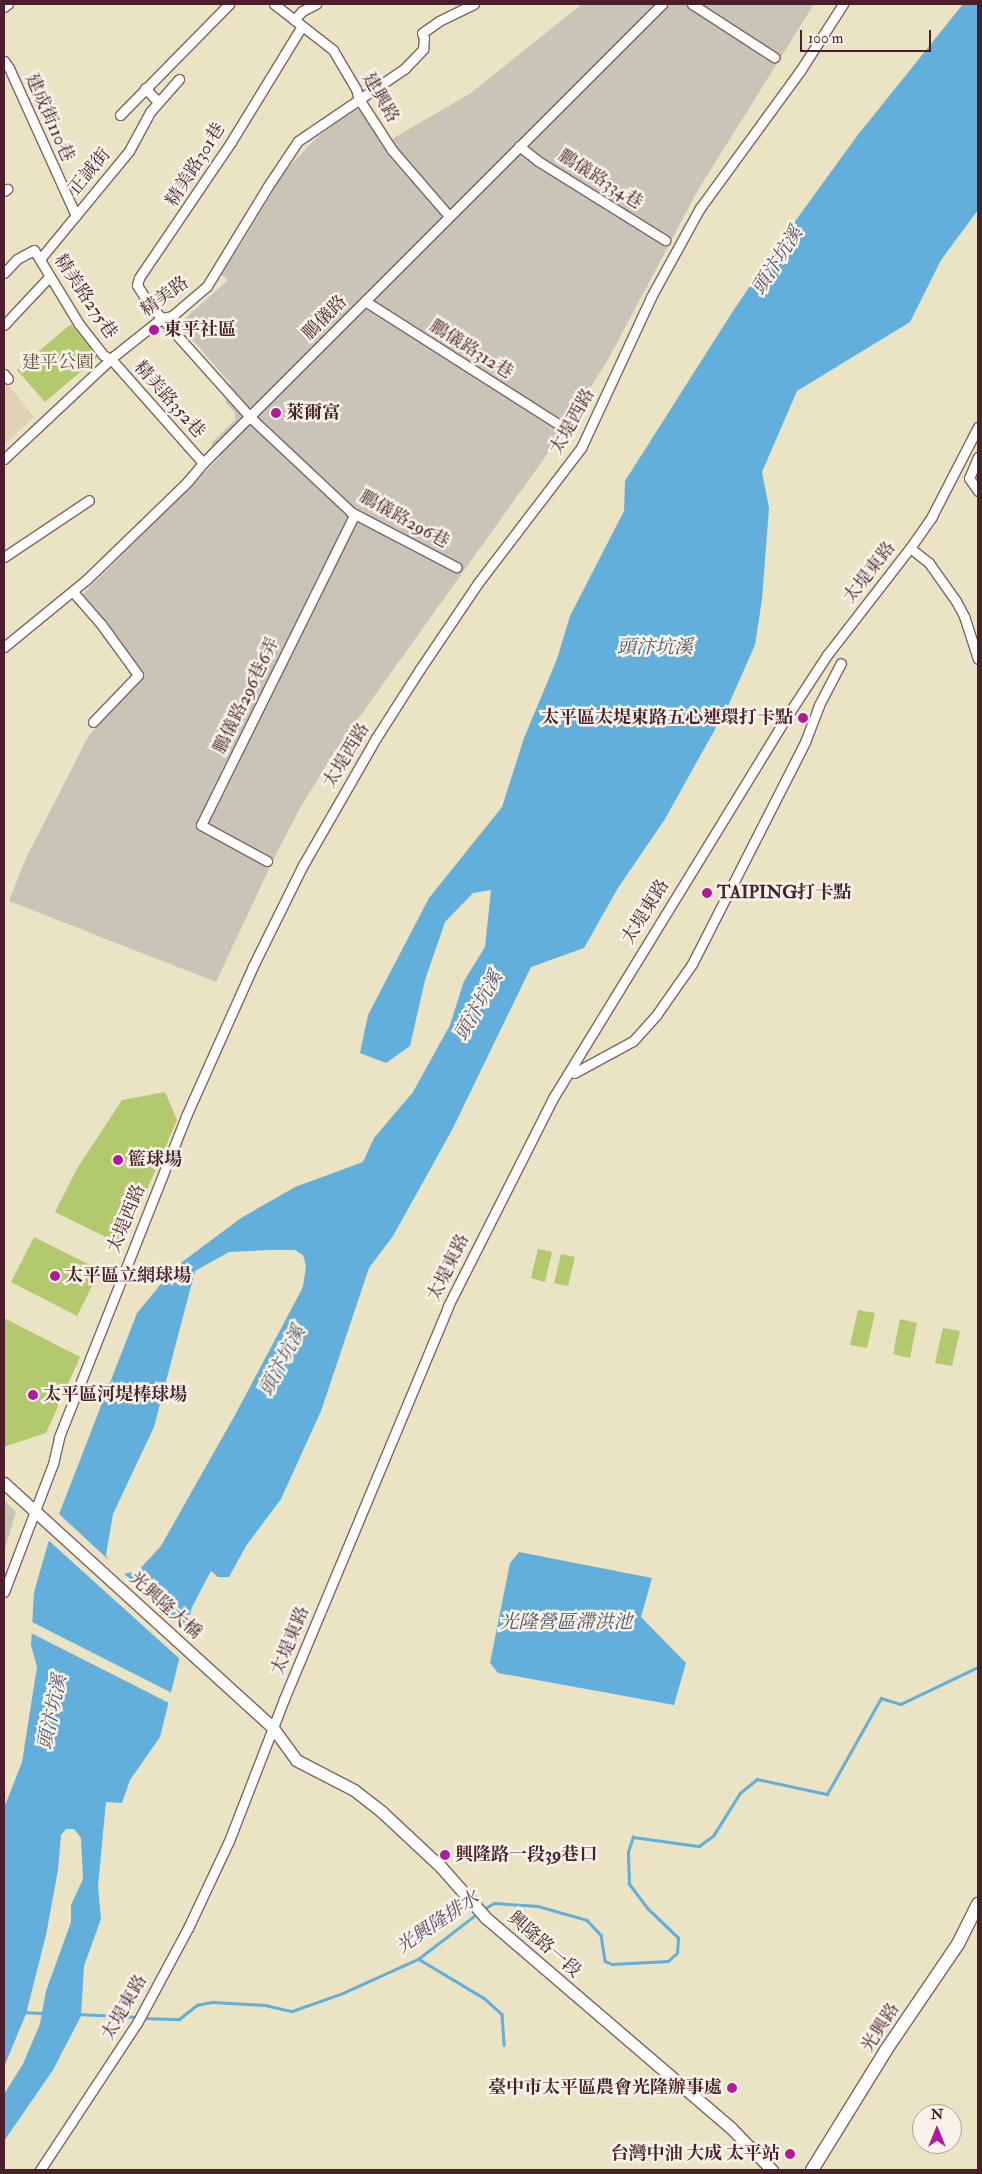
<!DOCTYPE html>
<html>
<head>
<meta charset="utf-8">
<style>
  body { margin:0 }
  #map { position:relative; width:982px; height:2174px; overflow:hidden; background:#eae3c4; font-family:"IM FELL Double Pica","Noto Serif TC",serif }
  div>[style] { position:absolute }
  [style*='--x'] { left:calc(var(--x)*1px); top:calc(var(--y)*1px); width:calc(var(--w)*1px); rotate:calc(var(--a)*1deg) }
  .built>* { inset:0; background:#e0d3b4 }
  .industrial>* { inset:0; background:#c8c4b8 }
  .green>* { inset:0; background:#b3c96e }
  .water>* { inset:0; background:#62afdb }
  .pier>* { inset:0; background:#eae3c4 }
  .stream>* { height:2.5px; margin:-1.25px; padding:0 1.25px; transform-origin:1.25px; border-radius:1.25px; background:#62afdb }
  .roads { filter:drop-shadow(1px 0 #826461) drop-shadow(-1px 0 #826461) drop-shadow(0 1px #826461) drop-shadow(0 -1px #826461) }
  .minor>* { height:9px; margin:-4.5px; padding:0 4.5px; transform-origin:4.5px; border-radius:4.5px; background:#fff }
  .tertiary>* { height:11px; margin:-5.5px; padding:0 5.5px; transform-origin:5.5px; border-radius:5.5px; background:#fff }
  .secondary>* { height:12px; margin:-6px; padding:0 6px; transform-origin:6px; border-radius:6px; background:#fff }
  .dots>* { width:14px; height:14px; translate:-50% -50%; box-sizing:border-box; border:2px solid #f7f3e8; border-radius:50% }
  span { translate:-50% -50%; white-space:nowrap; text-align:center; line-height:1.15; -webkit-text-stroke:5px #f7f3e8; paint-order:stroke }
  .street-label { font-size:18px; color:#4a1f2b }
  .poi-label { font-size:18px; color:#4a1f2b; font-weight:700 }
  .left { translate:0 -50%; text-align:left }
  .right { translate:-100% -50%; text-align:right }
  .park-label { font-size:18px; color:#6a523f }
  .water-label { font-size:19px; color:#525169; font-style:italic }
  .frame { position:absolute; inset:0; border:5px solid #4a1f2b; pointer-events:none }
  .north { position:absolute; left:912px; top:2104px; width:50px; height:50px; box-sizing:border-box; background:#f7f3e8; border:1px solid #b29e9c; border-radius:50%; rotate:0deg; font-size:14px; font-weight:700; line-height:20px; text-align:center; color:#4a1f2b }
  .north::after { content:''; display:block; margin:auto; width:18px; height:22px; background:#b5179e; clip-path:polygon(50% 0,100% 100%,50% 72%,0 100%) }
  .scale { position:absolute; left:800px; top:30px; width:131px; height:22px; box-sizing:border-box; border:2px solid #4a1f2b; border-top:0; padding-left:6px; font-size:15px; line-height:18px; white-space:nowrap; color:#4a1f2b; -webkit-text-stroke:4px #f7f3e8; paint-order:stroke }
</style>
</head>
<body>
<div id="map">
  <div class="built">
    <i style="clip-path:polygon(4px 380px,34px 417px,4px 445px)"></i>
  </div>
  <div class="industrial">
    <i style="clip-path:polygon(582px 4px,814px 4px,698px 190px,610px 356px,563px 432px,335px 751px,300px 808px,277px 852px,216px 982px,9px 901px,26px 858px,89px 735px,108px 716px,133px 683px,142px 676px,137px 679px,76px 601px,220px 457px,220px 454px,211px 452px,212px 442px,235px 420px,235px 413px,225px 402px,231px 384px,180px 326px,181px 322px,228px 280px,220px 274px,229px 258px,238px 249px,285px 171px,317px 137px,355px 109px,362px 110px,384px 147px,394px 138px,471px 93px)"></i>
    <i style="clip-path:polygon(4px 1500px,16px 1512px,4px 1552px)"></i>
  </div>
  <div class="green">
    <i style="clip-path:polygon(71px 324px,99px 356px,45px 402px,17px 370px)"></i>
    <i style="clip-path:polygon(165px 1092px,177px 1120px,143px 1199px,120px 1244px,55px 1212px,78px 1167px,122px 1100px)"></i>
    <i style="clip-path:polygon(34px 1237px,100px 1270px,77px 1316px,11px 1282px)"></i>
    <i style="clip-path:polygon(538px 1249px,552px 1252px,545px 1282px,531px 1278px)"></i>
    <i style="clip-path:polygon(561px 1254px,575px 1257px,568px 1286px,554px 1283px)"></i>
    <i style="clip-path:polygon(858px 1310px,875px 1313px,867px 1348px,850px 1345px)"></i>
    <i style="clip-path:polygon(4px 1318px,80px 1357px,46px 1433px,4px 1447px)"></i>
    <i style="clip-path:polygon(900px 1319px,917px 1323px,910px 1358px,893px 1354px)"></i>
    <i style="clip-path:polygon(943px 1328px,960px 1331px,952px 1366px,935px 1363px)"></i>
  </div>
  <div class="water">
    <i style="clip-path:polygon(evenodd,963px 4px,978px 4px,978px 210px,941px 260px,910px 322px,797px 391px,762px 472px,769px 508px,762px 599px,755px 645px,728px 706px,665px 819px,618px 888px,584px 948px,531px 967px,452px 1130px,393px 1236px,369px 1268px,321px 1411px,281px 1499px,246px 1546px,229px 1577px,218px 1577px,211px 1571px,192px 1607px,160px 1737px,130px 1780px,122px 1803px,106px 1802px,98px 1886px,101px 1919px,84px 1966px,81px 2016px,53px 2070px,4px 2141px,4px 2094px,23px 2064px,40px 2024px,46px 1991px,71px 1922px,71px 1905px,83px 1879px,81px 1838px,74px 1829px,66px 1829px,61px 1835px,58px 1870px,46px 1935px,26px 2014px,4px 2067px,4px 1808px,22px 1762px,37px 1667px,31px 1645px,34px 1592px,49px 1540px,137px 1313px,174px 1268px,241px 1218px,295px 1187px,363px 1162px,374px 1138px,413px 1092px,450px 1025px,464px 981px,485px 947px,491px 890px,473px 893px,445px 922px,425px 980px,410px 1046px,386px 1063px,360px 1053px,368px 1015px,429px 898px,502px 807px,524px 738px,557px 659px,570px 616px,624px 511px,625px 481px,733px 311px,780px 242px,857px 136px,963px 4px,269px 1250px,295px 1250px,303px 1255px,306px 1266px,303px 1287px,235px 1415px,161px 1546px,138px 1571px,123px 1574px,114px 1571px,106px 1555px,113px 1514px,154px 1427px,195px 1271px,229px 1252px,269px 1250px)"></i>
    <i style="clip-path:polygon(519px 1552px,652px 1578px,641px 1617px,686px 1663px,674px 1705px,498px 1673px,490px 1663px,510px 1563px)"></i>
  </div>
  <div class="pier">
    <i style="clip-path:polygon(57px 1512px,113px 1564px,116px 1569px,120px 1570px,188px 1632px,182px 1661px,47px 1539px)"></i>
    <i style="clip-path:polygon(30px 1621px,174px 1694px,171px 1704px,29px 1632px)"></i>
  </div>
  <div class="stream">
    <i style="--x:482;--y:1910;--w:14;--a:-30"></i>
    <i style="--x:494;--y:1903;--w:44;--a:3.9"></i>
    <i style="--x:538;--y:1906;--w:51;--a:15.9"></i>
    <i style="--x:587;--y:1920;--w:21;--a:47"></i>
    <i style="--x:601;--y:1935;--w:26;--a:81"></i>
    <i style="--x:605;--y:1961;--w:8;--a:23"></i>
    <i style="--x:612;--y:1964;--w:56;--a:-3.1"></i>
    <i style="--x:668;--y:1961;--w:12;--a:-42"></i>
    <i style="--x:677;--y:1953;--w:15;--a:-86"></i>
    <i style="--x:678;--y:1938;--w:43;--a:-135.9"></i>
    <i style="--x:647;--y:1908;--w:30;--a:-127"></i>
    <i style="--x:629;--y:1884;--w:32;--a:-92"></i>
    <i style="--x:628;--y:1852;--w:16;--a:-72"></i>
    <i style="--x:633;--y:1837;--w:67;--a:7.8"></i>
    <i style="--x:699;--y:1846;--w:17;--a:-36"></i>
    <i style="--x:713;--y:1836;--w:51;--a:-57.9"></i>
    <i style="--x:740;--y:1793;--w:22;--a:-39"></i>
    <i style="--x:757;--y:1779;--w:72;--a:12.1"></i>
    <i style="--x:827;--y:1794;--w:110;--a:-60.6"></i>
    <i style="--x:881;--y:1698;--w:21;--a:17"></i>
    <i style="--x:901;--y:1704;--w:85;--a:-25.7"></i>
    <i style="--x:419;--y:1959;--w:76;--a:31"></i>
    <i style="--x:484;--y:1998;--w:24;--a:42"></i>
    <i style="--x:502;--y:2014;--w:31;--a:86"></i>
    <i style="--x:23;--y:2012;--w:22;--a:3"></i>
    <i style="--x:78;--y:2014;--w:60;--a:2.9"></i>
    <i style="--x:143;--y:2018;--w:36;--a:2"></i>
    <i style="--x:179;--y:2019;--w:23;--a:-38"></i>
    <i style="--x:197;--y:2005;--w:16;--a:-11"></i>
    <i style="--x:213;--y:2002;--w:52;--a:3.3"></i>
    <i style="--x:265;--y:2005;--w:28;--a:13"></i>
    <i style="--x:292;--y:2011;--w:54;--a:-19.4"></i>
    <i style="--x:343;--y:1993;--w:82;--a:-24.4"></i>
    <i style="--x:418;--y:1959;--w:76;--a:-37.5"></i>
  </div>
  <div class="roads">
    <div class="minor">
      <i style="--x:274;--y:4;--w:75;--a:37.9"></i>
      <i style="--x:333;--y:50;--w:45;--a:59.5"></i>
      <i style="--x:356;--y:89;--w:10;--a:73"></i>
      <i style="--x:359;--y:99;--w:61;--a:57.1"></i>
      <i style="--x:392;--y:150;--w:87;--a:49.2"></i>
      <i style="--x:692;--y:4;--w:98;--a:32.9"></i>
      <i style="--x:4;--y:7;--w:5;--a:-37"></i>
      <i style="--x:294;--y:20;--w:12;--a:-48"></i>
      <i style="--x:302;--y:11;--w:16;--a:-27"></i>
      <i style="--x:302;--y:26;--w:136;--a:121.5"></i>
      <i style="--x:231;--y:142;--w:164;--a:124.1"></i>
      <i style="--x:139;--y:278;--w:7;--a:106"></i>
      <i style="--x:137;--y:285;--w:22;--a:58"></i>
      <i style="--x:149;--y:304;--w:152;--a:48.2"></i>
      <i style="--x:250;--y:417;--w:139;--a:43.2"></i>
      <i style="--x:351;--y:512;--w:119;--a:27.6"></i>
      <i style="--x:4;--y:61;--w:9;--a:54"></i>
      <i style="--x:9;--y:68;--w:162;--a:65.6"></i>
      <i style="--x:145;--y:88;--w:19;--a:47"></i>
      <i style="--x:120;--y:115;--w:156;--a:-45.5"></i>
      <i style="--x:519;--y:146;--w:24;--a:38"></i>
      <i style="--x:538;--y:161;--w:150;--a:31.9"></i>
      <i style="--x:4;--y:191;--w:4;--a:-34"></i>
      <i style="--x:40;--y:259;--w:140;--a:-50.5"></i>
      <i style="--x:129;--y:151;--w:44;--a:-61.7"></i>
      <i style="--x:150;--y:112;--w:44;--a:-48.7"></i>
      <i style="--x:4;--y:273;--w:19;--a:-47"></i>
      <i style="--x:17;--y:259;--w:19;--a:-28"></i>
      <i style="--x:34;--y:250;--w:87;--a:58.7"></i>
      <i style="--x:79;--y:324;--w:39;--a:52"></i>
      <i style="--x:103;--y:355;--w:9;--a:27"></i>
      <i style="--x:111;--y:359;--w:139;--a:48.5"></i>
      <i style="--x:365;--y:301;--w:232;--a:32.5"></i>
      <i style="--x:4;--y:325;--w:66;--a:-46.8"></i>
      <i style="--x:4;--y:374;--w:6;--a:51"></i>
      <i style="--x:978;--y:457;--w:23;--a:113"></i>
      <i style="--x:969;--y:478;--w:16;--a:55"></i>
      <i style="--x:4;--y:459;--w:151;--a:-43.1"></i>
      <i style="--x:114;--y:356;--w:61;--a:-38.4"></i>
      <i style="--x:162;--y:318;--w:10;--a:-11"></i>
      <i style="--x:172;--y:316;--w:46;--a:-40.6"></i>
      <i style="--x:207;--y:286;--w:117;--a:-58.6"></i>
      <i style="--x:268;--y:186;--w:54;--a:-56.3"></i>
      <i style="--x:298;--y:141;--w:128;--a:-34.2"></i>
      <i style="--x:404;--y:69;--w:28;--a:-46"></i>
      <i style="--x:423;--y:49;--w:11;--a:-85"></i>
      <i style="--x:424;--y:38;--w:5;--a:-112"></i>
      <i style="--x:422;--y:33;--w:21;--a:-35"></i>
      <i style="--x:439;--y:21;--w:39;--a:-26"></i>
      <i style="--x:910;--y:548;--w:24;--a:38"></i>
      <i style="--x:929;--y:563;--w:47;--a:54.6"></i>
      <i style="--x:956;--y:601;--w:17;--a:62"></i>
      <i style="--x:964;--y:616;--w:45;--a:72"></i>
      <i style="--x:4;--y:557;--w:102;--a:-33.8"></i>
      <i style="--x:73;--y:592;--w:43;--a:48.8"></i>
      <i style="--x:101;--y:624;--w:63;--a:54"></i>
      <i style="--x:138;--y:675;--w:65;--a:133.8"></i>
      <i style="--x:4;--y:647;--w:106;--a:-39.3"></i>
      <i style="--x:86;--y:580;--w:142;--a:-44.1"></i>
      <i style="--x:188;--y:481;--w:23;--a:-50"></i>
      <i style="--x:203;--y:463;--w:649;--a:-45"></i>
      <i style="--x:267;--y:861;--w:75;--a:-151.4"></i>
      <i style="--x:201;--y:825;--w:347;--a:-63.7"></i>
      <i style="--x:574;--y:1073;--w:67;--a:-28.5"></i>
      <i style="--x:633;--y:1041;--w:36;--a:-48"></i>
      <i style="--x:657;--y:1014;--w:61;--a:-55"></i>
      <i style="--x:692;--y:964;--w:249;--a:-63"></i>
      <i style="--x:805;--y:742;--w:40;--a:-69"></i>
      <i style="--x:819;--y:705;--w:47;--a:-62.4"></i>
      <i style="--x:4;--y:1592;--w:137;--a:-69.1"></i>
      <i style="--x:53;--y:1464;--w:28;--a:-77"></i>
      <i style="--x:59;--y:1437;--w:345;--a:-68.4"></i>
      <i style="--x:186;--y:1116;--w:164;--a:-65.9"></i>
      <i style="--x:253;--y:966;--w:113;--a:-63.7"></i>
      <i style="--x:303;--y:865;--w:146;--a:-60.1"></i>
      <i style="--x:376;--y:738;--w:82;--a:-57.5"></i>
      <i style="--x:420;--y:669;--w:104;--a:-56"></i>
      <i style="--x:478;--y:583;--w:170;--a:-52.7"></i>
      <i style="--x:581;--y:448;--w:166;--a:-65.1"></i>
      <i style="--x:651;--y:297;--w:102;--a:-61.2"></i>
      <i style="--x:700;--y:208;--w:170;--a:-53.9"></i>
      <i style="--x:800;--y:71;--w:80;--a:-57.3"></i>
      <i style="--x:40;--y:2170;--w:176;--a:-56.6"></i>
      <i style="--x:137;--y:2023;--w:108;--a:-61.8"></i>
      <i style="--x:188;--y:1928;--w:96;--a:-64.8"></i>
      <i style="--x:229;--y:1841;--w:152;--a:-68.8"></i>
      <i style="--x:284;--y:1699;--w:426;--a:-67.3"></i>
      <i style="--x:448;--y:1306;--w:233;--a:-63.2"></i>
      <i style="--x:553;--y:1098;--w:435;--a:-58.5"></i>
      <i style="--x:780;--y:727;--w:86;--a:-56.9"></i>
      <i style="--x:827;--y:655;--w:135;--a:-52.2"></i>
      <i style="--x:910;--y:548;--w:39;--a:-55"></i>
      <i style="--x:932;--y:516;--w:100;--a:-62.7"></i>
    </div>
    <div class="tertiary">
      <i style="--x:4;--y:1483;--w:364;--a:42.3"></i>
      <i style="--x:273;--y:1728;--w:39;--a:54"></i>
      <i style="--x:296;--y:1760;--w:65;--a:27.3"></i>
      <i style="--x:354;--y:1790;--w:36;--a:38"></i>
      <i style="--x:382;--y:1812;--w:81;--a:43"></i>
      <i style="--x:441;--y:1867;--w:68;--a:48.6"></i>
      <i style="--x:486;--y:1918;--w:323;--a:40.6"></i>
      <i style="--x:731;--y:2128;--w:59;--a:45.7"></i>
    </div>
    <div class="secondary">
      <i style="--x:812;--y:2170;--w:141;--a:-58.3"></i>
      <i style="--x:886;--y:2050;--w:128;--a:-55.8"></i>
      <i style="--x:958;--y:1944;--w:45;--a:-63.4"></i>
    </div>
  </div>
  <div class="dots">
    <i style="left:154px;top:330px;background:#b5179e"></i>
    <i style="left:276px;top:413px;background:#b5179e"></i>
    <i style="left:803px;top:718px;background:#b5179e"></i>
    <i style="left:707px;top:893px;background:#b5179e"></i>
    <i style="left:118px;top:1160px;background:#b5179e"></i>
    <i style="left:55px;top:1276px;background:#b5179e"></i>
    <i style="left:33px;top:1395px;background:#b5179e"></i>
    <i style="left:445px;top:1855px;background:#b5179e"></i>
    <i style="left:732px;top:2088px;background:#b5179e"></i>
    <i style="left:790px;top:2154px;background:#b5179e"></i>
  </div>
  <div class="street-label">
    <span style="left:380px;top:98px;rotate:60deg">建興路</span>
    <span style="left:49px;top:118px;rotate:66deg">建成街110巷</span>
    <span style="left:196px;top:165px;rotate:-58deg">精美路301巷</span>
    <span style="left:90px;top:172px;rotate:-50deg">正誠街</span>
    <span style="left:600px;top:180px;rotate:32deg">鵬儀路334巷</span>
    <span style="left:85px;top:297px;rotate:56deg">精美路275巷</span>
    <span style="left:165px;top:297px;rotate:-36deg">精美路</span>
    <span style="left:325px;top:318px;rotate:-45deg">鵬儀路</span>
    <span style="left:471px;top:350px;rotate:32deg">鵬儀路312巷</span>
    <span style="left:169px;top:400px;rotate:48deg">精美路352巷</span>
    <span style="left:573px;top:422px;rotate:-61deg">太堤西路</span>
    <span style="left:404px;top:520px;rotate:29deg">鵬儀路296巷</span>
    <span style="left:870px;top:573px;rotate:-52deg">太堤東路</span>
    <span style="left:247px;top:696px;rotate:-64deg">鵬儀路296巷6弄</span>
    <span style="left:347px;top:756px;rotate:-59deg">太堤西路</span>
    <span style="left:646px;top:912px;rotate:-58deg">太堤東路</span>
    <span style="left:127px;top:1219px;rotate:-68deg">太堤西路</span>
    <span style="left:449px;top:1268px;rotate:-64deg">太堤東路</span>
    <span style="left:165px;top:1606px;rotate:42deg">光興隆大橋</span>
    <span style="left:291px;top:1641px;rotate:-68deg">太堤東路</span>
    <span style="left:544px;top:1945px;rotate:41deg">興隆路一段</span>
    <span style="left:125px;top:2008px;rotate:-60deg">太堤東路</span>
    <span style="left:881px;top:2028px;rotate:-57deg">光興路</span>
  </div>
  <div class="poi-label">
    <span class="left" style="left:164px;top:330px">東平社區</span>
    <span class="left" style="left:286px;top:413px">萊爾富</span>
    <span class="right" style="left:793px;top:718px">太平區太堤東路五心連環打卡點</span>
    <span class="left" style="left:717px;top:893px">TAIPING打卡點</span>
    <span class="left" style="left:128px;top:1160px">籃球場</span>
    <span class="left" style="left:65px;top:1276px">太平區立網球場</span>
    <span class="left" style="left:43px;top:1395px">太平區河堤棒球場</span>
    <span class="left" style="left:455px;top:1855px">興隆路一段39巷口</span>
    <span class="right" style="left:722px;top:2088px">臺中市太平區農會光隆辦事處</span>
    <span class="right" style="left:780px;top:2154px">台灣中油 大成 太平站</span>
  </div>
  <div class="park-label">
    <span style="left:58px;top:363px">建平公園</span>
  </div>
  <div class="water-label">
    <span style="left:778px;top:261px;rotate:-57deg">頭汴坑溪</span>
    <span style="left:655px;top:648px">頭汴坑溪</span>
    <span style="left:479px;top:1006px;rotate:-60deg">頭汴坑溪</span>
    <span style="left:283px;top:1361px;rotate:-62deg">頭汴坑溪</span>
    <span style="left:566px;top:1623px">光隆營區滯洪池</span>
    <span style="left:53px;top:1712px;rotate:-78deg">頭汴坑溪</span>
    <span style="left:438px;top:1923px;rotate:-34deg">光興隆排水</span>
  </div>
  <div class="frame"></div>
  <div class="north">N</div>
  <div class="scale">100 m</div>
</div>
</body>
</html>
